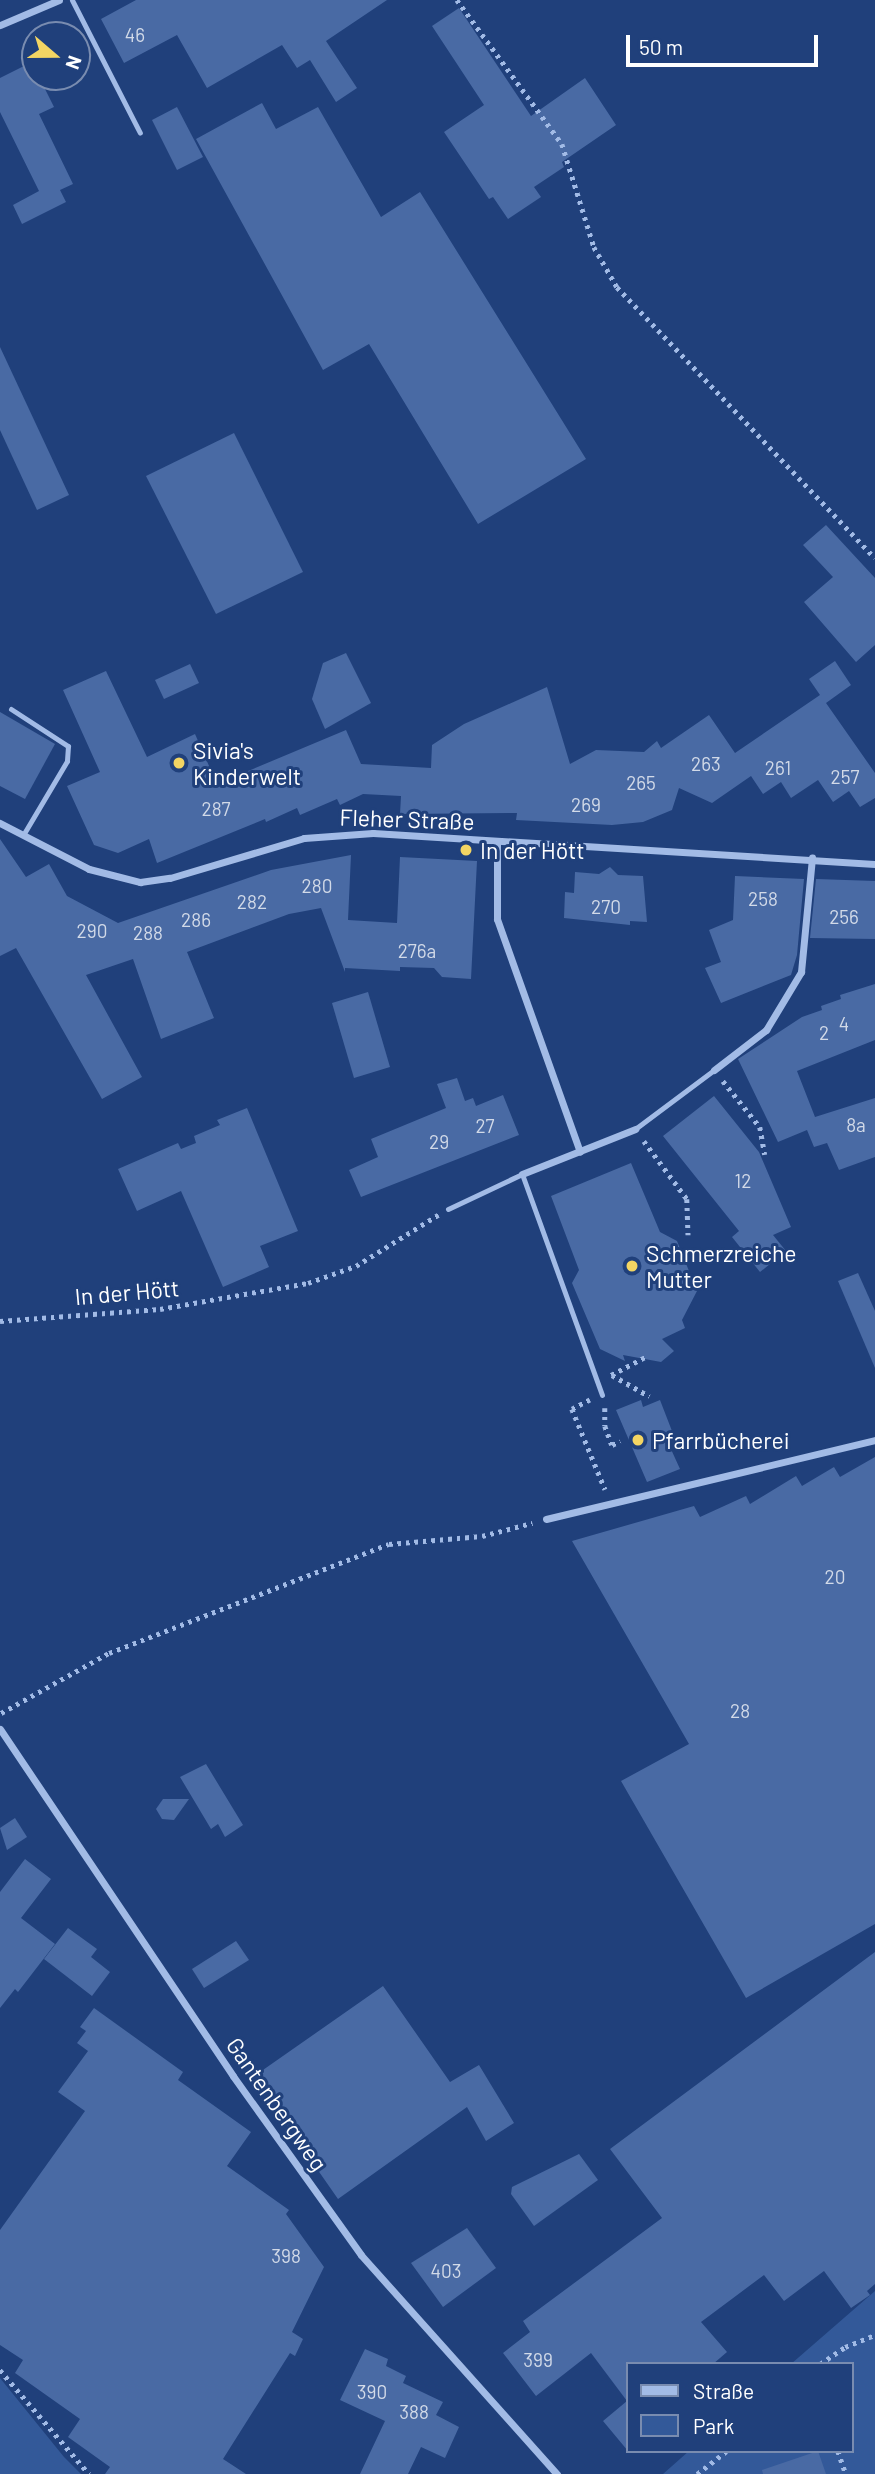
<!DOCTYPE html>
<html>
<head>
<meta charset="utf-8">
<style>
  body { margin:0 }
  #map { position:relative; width:875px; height:2474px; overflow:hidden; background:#20407b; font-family:Barlow,sans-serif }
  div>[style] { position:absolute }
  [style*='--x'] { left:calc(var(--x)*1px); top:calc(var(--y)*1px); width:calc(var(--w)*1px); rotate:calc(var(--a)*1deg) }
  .green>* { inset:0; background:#335999 }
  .building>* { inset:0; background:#496aa4 }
  .path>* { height:4.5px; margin-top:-2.25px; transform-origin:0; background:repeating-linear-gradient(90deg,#a2bbe6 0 3.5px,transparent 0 8.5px) }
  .service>* { height:5px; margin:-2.5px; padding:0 2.5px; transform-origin:2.5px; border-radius:2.5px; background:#a2bbe6 }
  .minor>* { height:7px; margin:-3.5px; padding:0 3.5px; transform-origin:3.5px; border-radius:3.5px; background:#a2bbe6 }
  .dots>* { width:19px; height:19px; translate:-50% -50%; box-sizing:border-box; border:4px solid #20407b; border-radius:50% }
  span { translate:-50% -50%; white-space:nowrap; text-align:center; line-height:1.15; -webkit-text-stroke:6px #20407b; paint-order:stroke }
  .number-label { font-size:19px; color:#d2dae8 }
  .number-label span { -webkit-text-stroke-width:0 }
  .poi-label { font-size:23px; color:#fff }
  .left { translate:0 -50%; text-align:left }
  .street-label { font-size:23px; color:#fff }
  .legend { position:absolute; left:626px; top:2362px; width:228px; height:91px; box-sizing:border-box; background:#20407b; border:2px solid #798cb0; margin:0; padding:9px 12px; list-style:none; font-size:21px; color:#fff }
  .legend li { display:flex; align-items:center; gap:14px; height:35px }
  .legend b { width:35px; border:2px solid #798cb0 }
  .north { position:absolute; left:21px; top:21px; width:70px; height:70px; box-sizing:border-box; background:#20407b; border:2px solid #798cb0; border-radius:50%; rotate:110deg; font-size:19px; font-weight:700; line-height:28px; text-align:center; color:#fff }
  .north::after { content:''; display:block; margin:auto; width:24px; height:32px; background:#f3d563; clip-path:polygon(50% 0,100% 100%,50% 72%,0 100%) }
  .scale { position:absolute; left:626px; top:35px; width:192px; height:32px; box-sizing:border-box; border:4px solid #fff; border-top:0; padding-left:9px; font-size:21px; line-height:24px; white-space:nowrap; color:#fff; -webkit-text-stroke:5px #20407b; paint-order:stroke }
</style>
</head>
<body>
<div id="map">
  <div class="green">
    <i style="clip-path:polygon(875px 2291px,875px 2474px,663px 2474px,689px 2451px,852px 2451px,852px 2364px,791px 2364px)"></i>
    <i style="clip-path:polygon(0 2378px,64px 2457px,81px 2474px,0 2474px)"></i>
  </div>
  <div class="building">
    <i style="clip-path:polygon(136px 0,387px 0,326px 41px,357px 88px,336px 102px,310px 60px,297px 68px,282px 45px,207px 88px,177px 35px,124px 63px,101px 19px)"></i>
    <i style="clip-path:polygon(459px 8px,531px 116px,585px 78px,616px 125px,562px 162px,564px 167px,534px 187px,541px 197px,508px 219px,493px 197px,489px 199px,444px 132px,484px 105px,432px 26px)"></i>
    <i style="clip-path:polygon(32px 62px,35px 77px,39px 77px,54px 107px,39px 114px,73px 184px,60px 190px,66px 202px,22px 224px,13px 205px,39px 191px,0 112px,0 78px)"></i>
    <i style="clip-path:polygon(262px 103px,276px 129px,318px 107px,381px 217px,420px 192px,586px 459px,478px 524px,369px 344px,323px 370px,196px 139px)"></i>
    <i style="clip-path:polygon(177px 107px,203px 157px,177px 170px,152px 120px)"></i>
    <i style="clip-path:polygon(0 347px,69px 495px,37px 510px,0 430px)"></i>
    <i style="clip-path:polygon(234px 433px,303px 572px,216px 614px,146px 476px)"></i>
    <i style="clip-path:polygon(826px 525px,875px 578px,875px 645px,856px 662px,804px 602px,833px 577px,803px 545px)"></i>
    <i style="clip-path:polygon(346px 653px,371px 703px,325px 729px,312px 699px,323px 663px)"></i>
    <i style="clip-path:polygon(835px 661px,851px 685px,826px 703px,875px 773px,875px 798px,860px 807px,849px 791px,833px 802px,818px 780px,791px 798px,781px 782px,763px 794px,751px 776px,712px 803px,679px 788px,672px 810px,643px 822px,612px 825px,516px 820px,517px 813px,400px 814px,401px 796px,363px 794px,340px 805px,337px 799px,300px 815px,297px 808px,266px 822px,265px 819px,157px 863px,149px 839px,118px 853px,94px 845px,67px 786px,100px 772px,63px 690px,106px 671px,147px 757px,195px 734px,217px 784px,346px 730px,361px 764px,431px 768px,432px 745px,464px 724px,547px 687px,570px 764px,596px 750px,644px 752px,657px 741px,661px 748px,709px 715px,735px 753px,820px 695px,809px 679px)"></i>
    <i style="clip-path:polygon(190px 664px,199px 683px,164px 699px,155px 680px)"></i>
    <i style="clip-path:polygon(0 712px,55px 744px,25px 799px,0 786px)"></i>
    <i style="clip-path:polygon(0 839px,26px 877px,49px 864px,67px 896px,118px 923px,271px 870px,351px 855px,348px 920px,397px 923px,400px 857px,477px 861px,471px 979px,442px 977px,434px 968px,400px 967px,400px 971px,345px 968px,345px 972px,321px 908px,289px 914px,187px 952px,214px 1018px,161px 1039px,133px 959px,86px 975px,142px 1077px,102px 1099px,16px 948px,0 956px)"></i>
    <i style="clip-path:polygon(610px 867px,618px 875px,643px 876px,647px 922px,630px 921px,630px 925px,564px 918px,565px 892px,574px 893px,575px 872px,599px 874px)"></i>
    <i style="clip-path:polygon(735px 876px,804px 879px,797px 955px,791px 975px,721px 1003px,705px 968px,721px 962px,709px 930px,733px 920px)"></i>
    <i style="clip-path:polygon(816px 879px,875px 881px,875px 939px,810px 938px)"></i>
    <i style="clip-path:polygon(875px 984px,875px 1040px,797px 1071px,815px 1117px,875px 1098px,875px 1157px,839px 1170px,827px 1143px,814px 1147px,807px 1130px,778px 1142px,738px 1059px,802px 1017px,822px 1010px,821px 1006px,841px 999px,840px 995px)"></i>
    <i style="clip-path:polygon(368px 992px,390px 1067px,354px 1078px,332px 1003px)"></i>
    <i style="clip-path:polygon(457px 1078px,465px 1101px,473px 1098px,476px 1106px,503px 1095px,519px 1135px,361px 1197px,349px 1170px,378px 1157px,371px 1139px,446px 1108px,437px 1084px)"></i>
    <i style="clip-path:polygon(714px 1096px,759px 1152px,791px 1227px,773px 1235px,786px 1251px,760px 1272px,732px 1237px,739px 1231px,663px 1136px)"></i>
    <i style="clip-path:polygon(247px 1108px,298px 1231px,260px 1246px,269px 1267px,223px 1287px,181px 1191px,137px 1211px,118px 1169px,178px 1143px,181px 1149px,196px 1143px,194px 1136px,220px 1125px,217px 1120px)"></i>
    <i style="clip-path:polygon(631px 1163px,660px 1232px,677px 1241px,697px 1291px,682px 1320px,685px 1328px,662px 1339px,674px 1351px,661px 1362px,623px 1355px,625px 1361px,600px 1349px,572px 1283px,579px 1270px,551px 1196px)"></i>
    <i style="clip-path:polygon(858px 1273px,875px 1311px,875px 1368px,838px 1281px)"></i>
    <i style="clip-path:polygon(641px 1400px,643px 1407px,660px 1400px,677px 1444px,670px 1447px,680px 1469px,647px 1482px,616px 1410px)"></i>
    <i style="clip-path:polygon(875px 1457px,875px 1924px,746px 1998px,621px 1781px,689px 1744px,572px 1541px,694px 1506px,700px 1517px,746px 1496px,750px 1504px,796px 1476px,802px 1486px,834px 1467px,840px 1477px)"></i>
    <i style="clip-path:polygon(206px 1764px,243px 1825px,225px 1837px,218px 1824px,211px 1829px,180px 1777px)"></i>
    <i style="clip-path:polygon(163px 1799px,189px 1799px,174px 1820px,162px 1819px,156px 1809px)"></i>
    <i style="clip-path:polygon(15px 1818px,27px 1837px,7px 1850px,0 1828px)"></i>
    <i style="clip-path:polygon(25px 1859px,51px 1879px,21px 1918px,55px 1944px,18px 1992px,15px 1989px,0 2008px,0 1892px)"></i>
    <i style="clip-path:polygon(68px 1928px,97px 1949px,91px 1957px,110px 1972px,92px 1996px,44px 1959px)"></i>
    <i style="clip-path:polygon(236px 1941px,249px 1960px,204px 1988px,192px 1969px)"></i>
    <i style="clip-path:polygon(875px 1952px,875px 2284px,867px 2291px,870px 2295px,851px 2308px,824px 2271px,784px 2301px,764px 2275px,701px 2322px,727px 2352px,713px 2364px,628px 2364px,628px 2451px,603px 2421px,627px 2401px,591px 2353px,536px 2396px,503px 2353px,530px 2332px,523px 2321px,662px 2218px,610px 2149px)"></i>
    <i style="clip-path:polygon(383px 1986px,450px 2082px,479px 2065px,514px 2123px,486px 2141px,467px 2107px,338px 2199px,253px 2077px)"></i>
    <i style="clip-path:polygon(94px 2008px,183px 2072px,178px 2080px,251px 2132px,227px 2166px,289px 2210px,286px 2214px,324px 2267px,292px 2332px,303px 2339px,295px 2356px,290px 2353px,223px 2459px,246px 2474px,105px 2474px,110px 2467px,68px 2437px,80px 2419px,15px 2373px,23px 2360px,0 2345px,0 2230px,85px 2111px,58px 2092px,88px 2051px,77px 2043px,86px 2031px,80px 2027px)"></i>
    <i style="clip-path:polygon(579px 2154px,598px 2180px,534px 2226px,511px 2194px,512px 2187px)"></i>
    <i style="clip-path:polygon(467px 2228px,496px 2268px,443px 2307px,411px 2263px)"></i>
    <i style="clip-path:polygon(365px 2349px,388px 2359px,386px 2366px,406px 2376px,403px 2383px,443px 2402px,436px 2415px,459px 2427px,445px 2458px,421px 2447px,408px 2474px,360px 2474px,385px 2421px,340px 2400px)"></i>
    <i style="clip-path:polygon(818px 2451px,826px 2474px,763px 2474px,762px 2470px)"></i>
  </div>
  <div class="path">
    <i style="--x:457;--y:0;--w:178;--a:53.9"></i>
    <i style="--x:562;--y:144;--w:108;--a:72.7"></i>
    <i style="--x:594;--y:247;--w:46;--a:60.1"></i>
    <i style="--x:617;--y:287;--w:374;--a:46.4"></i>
    <i style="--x:723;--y:1081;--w:59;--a:51.2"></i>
    <i style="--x:760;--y:1127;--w:28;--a:80"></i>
    <i style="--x:644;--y:1141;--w:72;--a:53.4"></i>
    <i style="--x:687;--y:1199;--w:36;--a:88"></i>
    <i style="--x:0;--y:1321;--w:160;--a:-4.3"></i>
    <i style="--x:160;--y:1309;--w:150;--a:-10"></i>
    <i style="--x:308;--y:1283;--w:51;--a:-19.5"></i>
    <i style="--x:356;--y:1266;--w:97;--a:-31.9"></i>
    <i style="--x:611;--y:1375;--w:41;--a:-27.8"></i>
    <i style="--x:612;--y:1375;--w:43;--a:29.6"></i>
    <i style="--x:590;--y:1400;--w:20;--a:153"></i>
    <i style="--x:572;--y:1409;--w:87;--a:67.6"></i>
    <i style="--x:605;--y:1408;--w:18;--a:90"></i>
    <i style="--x:605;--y:1426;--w:20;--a:70"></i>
    <i style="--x:612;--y:1445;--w:9;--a:-27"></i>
    <i style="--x:1;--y:1713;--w:124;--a:-29.1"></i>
    <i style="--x:109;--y:1653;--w:300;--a:-21.3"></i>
    <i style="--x:389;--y:1544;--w:93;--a:-4.9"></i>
    <i style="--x:482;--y:1536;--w:52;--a:-14.6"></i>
    <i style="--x:820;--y:2364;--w:30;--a:-34"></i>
    <i style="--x:845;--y:2347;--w:32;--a:-22"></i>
    <i style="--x:0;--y:2370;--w:137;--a:49.4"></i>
    <i style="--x:838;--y:2451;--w:24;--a:71"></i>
    <i style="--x:697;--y:2474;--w:37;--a:-38"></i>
  </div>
  <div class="service">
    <i style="--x:72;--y:0;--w:149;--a:62.9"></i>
    <i style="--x:11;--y:709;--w:68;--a:33"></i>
    <i style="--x:68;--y:746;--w:15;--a:94"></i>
    <i style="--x:67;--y:761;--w:86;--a:120.7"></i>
    <i style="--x:635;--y:1129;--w:99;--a:-36.8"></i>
    <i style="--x:448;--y:1209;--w:82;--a:-25.3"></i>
    <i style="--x:522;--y:1174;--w:235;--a:70.1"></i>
  </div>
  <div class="minor">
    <i style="--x:0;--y:25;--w:64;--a:-23"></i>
    <i style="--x:0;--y:823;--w:100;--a:27.3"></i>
    <i style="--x:89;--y:869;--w:53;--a:14.3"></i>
    <i style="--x:140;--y:882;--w:30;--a:-8"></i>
    <i style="--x:170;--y:878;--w:140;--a:-16.6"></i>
    <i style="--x:304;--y:838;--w:69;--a:-4.1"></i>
    <i style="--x:373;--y:833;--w:503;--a:3.53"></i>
    <i style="--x:497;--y:841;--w:78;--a:90"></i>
    <i style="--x:497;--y:919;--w:247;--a:70.4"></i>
    <i style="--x:714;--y:1070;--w:66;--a:-37.6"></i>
    <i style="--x:766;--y:1030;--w:68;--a:-58.9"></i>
    <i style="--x:801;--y:972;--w:115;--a:-84.5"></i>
    <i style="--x:522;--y:1174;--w:122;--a:-21.7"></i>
    <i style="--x:546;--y:1519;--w:338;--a:-13.5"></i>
    <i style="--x:0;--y:1729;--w:418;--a:56.1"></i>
    <i style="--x:233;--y:2076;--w:220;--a:54.4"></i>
    <i style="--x:361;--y:2255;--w:294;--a:48.2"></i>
  </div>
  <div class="dots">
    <i style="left:179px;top:763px;background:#f3d563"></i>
    <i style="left:466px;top:850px;background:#f3d563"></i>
    <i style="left:632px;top:1266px;background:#f3d563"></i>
    <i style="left:638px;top:1440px;background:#f3d563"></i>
  </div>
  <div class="number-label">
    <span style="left:135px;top:35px">46</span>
    <span style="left:706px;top:764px">263</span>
    <span style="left:778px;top:768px">261</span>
    <span style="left:845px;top:777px">257</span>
    <span style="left:641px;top:783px">265</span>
    <span style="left:586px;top:805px">269</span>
    <span style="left:216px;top:809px">287</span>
    <span style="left:317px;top:886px">280</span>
    <span style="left:763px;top:899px">258</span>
    <span style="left:252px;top:902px">282</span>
    <span style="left:606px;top:907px">270</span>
    <span style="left:844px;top:917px">256</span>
    <span style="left:196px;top:920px">286</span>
    <span style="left:92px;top:931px">290</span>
    <span style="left:148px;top:933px">288</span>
    <span style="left:417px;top:951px">276a</span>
    <span style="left:844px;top:1024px">4</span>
    <span style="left:824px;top:1033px">2</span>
    <span style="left:856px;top:1125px">8a</span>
    <span style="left:485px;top:1126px">27</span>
    <span style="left:439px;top:1142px">29</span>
    <span style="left:743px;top:1181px">12</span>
    <span style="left:835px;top:1577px">20</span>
    <span style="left:740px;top:1711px">28</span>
    <span style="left:286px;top:2256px">398</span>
    <span style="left:446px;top:2271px">403</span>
    <span style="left:538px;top:2360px">399</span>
    <span style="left:372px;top:2392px">390</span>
    <span style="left:414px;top:2412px">388</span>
  </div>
  <div class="poi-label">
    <span class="left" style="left:193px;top:763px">Sivia's<br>Kinderwelt</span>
    <span class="left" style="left:480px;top:850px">In der Hött</span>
    <span class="left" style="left:646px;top:1266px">Schmerzreiche<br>Mutter</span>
    <span class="left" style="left:652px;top:1440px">Pfarrbücherei</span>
  </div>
  <div class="street-label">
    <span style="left:407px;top:819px;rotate:2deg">Fleher Straße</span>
    <span style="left:127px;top:1292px;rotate:-5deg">In der Hött</span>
    <span style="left:277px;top:2104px;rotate:55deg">Gantenbergweg</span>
  </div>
  <ul class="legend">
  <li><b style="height:9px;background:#a2bbe6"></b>Straße</li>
  <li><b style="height:19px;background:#335999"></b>Park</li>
  </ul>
  <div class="north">N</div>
  <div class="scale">50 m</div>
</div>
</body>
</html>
